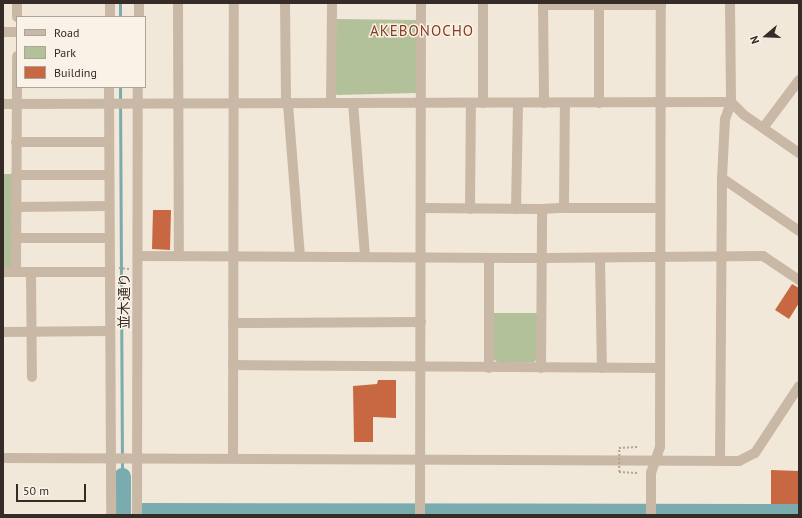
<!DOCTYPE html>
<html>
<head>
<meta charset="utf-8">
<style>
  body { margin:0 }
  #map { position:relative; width:802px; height:518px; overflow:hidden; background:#f2e8da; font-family:"PT Sans","Noto Sans JP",sans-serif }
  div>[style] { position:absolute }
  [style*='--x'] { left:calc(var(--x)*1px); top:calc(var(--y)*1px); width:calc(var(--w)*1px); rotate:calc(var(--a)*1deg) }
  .green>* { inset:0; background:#b2c19a }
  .stream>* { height:3px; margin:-1.5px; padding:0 1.5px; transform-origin:1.5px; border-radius:1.5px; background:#79abaf }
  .river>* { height:17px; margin:-8.5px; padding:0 8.5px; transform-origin:8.5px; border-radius:8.5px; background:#79abaf }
  .building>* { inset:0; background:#c86843 }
  .path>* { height:1.5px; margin-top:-0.75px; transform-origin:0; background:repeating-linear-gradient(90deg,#b6a290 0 2px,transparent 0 4px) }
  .minor>* { height:10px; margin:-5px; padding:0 5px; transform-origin:5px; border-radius:5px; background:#cab8a6 }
  .path-bridge>* { height:1.5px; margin-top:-0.75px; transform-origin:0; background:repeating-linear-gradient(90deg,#b6a290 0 2px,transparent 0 4px) }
  span { translate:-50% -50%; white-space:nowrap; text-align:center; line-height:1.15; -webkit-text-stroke:3px #faf2e7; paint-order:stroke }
  .street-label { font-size:14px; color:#362c27 }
  .neighbourhood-label { font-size:15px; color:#863c1f; letter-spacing:1px }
  .frame { position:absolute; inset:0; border:4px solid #362c27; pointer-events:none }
  .legend { position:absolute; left:16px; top:16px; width:130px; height:72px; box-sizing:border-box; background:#faf2e7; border:1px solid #aca39a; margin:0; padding:5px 7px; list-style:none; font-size:12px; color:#362c27 }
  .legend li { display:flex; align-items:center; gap:8px; height:20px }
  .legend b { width:20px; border:1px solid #aca39a }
  .north { position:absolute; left:746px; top:16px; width:40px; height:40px; -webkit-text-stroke:3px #faf2e7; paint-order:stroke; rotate:251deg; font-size:11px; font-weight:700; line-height:16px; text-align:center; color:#362c27 }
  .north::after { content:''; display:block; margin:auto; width:14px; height:18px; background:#362c27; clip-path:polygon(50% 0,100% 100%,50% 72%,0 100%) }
  .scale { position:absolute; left:16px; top:484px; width:70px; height:18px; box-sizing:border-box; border:2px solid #362c27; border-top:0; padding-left:5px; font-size:12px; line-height:14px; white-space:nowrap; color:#362c27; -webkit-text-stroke:3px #faf2e7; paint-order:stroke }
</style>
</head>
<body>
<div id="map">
  <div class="green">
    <i style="clip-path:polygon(336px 19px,416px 20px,416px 93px,337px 95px,335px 92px)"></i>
    <i style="clip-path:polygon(3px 174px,12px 174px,12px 266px,8px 269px,3px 269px)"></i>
    <i style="clip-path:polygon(492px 313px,539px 313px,539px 358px,534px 362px,497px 362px,492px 358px)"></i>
  </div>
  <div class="stream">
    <i style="--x:120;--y:17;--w:14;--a:-90"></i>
    <i style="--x:120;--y:87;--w:389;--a:89.7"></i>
    <i style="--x:466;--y:512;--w:3;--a:90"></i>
    <i style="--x:302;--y:515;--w:4;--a:-90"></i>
    <i style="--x:641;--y:515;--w:3;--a:-90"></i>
  </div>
  <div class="river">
    <i style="--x:143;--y:511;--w:656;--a:0.09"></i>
    <i style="--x:122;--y:515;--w:39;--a:-90"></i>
  </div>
  <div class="building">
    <i style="clip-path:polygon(153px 210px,171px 210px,170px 250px,152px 249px)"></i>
    <i style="clip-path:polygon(792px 284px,799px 288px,799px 303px,789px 319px,775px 310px)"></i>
    <i style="clip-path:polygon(378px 380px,396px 380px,396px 418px,373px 417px,373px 442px,354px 442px,353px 386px,377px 384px)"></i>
    <i style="clip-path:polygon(771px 470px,799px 471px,799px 504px,771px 504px)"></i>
  </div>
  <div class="path">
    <i style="--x:119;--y:268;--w:10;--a:6"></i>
    <i style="--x:619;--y:448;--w:18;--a:-3"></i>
    <i style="--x:619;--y:472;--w:18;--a:3"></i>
  </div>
  <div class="minor">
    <i style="--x:178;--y:3;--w:253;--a:89.8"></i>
    <i style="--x:285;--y:3;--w:101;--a:89.4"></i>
    <i style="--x:543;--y:3;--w:100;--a:89.4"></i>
    <i style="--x:730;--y:3;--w:99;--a:89.4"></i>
    <i style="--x:731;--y:102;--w:18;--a:45"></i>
    <i style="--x:744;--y:115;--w:67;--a:34.6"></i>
    <i style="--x:543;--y:5;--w:118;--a:0"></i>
    <i style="--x:599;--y:5;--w:98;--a:90"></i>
    <i style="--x:17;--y:17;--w:14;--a:-90"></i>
    <i style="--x:110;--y:17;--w:14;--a:-90"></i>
    <i style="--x:139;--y:17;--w:14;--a:-90"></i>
    <i style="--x:3;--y:32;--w:14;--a:0"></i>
    <i style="--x:109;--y:87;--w:428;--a:89.7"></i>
    <i style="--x:331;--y:103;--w:100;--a:-89.4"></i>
    <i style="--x:353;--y:103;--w:154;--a:85.5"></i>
    <i style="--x:483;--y:103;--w:100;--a:-90"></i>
    <i style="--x:3;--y:104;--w:728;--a:-0.16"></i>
    <i style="--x:731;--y:102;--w:18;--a:109"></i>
    <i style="--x:725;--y:119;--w:59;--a:92.9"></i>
    <i style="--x:722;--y:178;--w:283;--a:90.4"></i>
    <i style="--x:288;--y:104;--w:153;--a:85.5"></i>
    <i style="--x:763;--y:128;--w:60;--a:-53.1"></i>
    <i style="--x:16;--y:142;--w:93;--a:0"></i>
    <i style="--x:16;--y:175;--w:93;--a:0"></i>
    <i style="--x:722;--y:178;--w:93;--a:34.5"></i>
    <i style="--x:16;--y:207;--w:93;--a:-0.6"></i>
    <i style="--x:421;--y:208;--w:121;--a:0.5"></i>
    <i style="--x:564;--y:208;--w:95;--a:0"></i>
    <i style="--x:470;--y:209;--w:106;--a:-89.5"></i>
    <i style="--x:516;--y:209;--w:106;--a:-88.9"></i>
    <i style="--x:16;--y:238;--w:93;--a:0"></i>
    <i style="--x:138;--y:256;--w:404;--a:0.3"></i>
    <i style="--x:542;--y:258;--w:221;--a:-0.5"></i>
    <i style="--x:763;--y:256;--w:43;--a:33.7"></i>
    <i style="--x:600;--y:258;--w:110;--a:89"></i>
    <i style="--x:3;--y:272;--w:106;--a:0"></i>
    <i style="--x:16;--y:272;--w:216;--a:-89.7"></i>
    <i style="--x:31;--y:272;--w:105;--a:89.5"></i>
    <i style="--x:233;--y:323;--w:188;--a:-0.3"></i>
    <i style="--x:3;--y:332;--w:105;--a:-0.5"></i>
    <i style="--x:233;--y:365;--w:427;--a:0.4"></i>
    <i style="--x:489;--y:368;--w:110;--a:-90"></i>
    <i style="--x:541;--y:368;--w:159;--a:-89.6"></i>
    <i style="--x:542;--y:209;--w:22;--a:-3"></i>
    <i style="--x:564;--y:208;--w:105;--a:-89.5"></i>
    <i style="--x:3;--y:458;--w:736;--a:0.23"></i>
    <i style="--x:739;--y:461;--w:18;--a:-27"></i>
    <i style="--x:755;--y:453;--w:80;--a:-56.7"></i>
    <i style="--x:233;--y:458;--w:455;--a:-89.9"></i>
    <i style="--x:137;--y:515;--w:428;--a:-89.9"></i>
    <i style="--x:420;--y:515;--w:512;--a:-89.89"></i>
    <i style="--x:651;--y:515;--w:42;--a:-90"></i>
    <i style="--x:651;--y:473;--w:28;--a:-71"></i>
    <i style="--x:660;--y:447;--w:444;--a:-89.9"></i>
  </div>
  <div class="path-bridge">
    <i style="--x:619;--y:472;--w:24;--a:-90"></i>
  </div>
  <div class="street-label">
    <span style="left:124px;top:301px;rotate:-90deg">並木通り</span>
  </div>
  <div class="neighbourhood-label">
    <span style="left:422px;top:31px">AKEBONOCHO</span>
  </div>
  <div class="frame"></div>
  <ul class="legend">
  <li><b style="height:5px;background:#cab8a6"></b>Road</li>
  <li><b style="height:11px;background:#b2c19a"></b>Park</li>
  <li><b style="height:11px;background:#c86843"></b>Building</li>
  </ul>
  <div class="north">N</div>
  <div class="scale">50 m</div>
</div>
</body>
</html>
